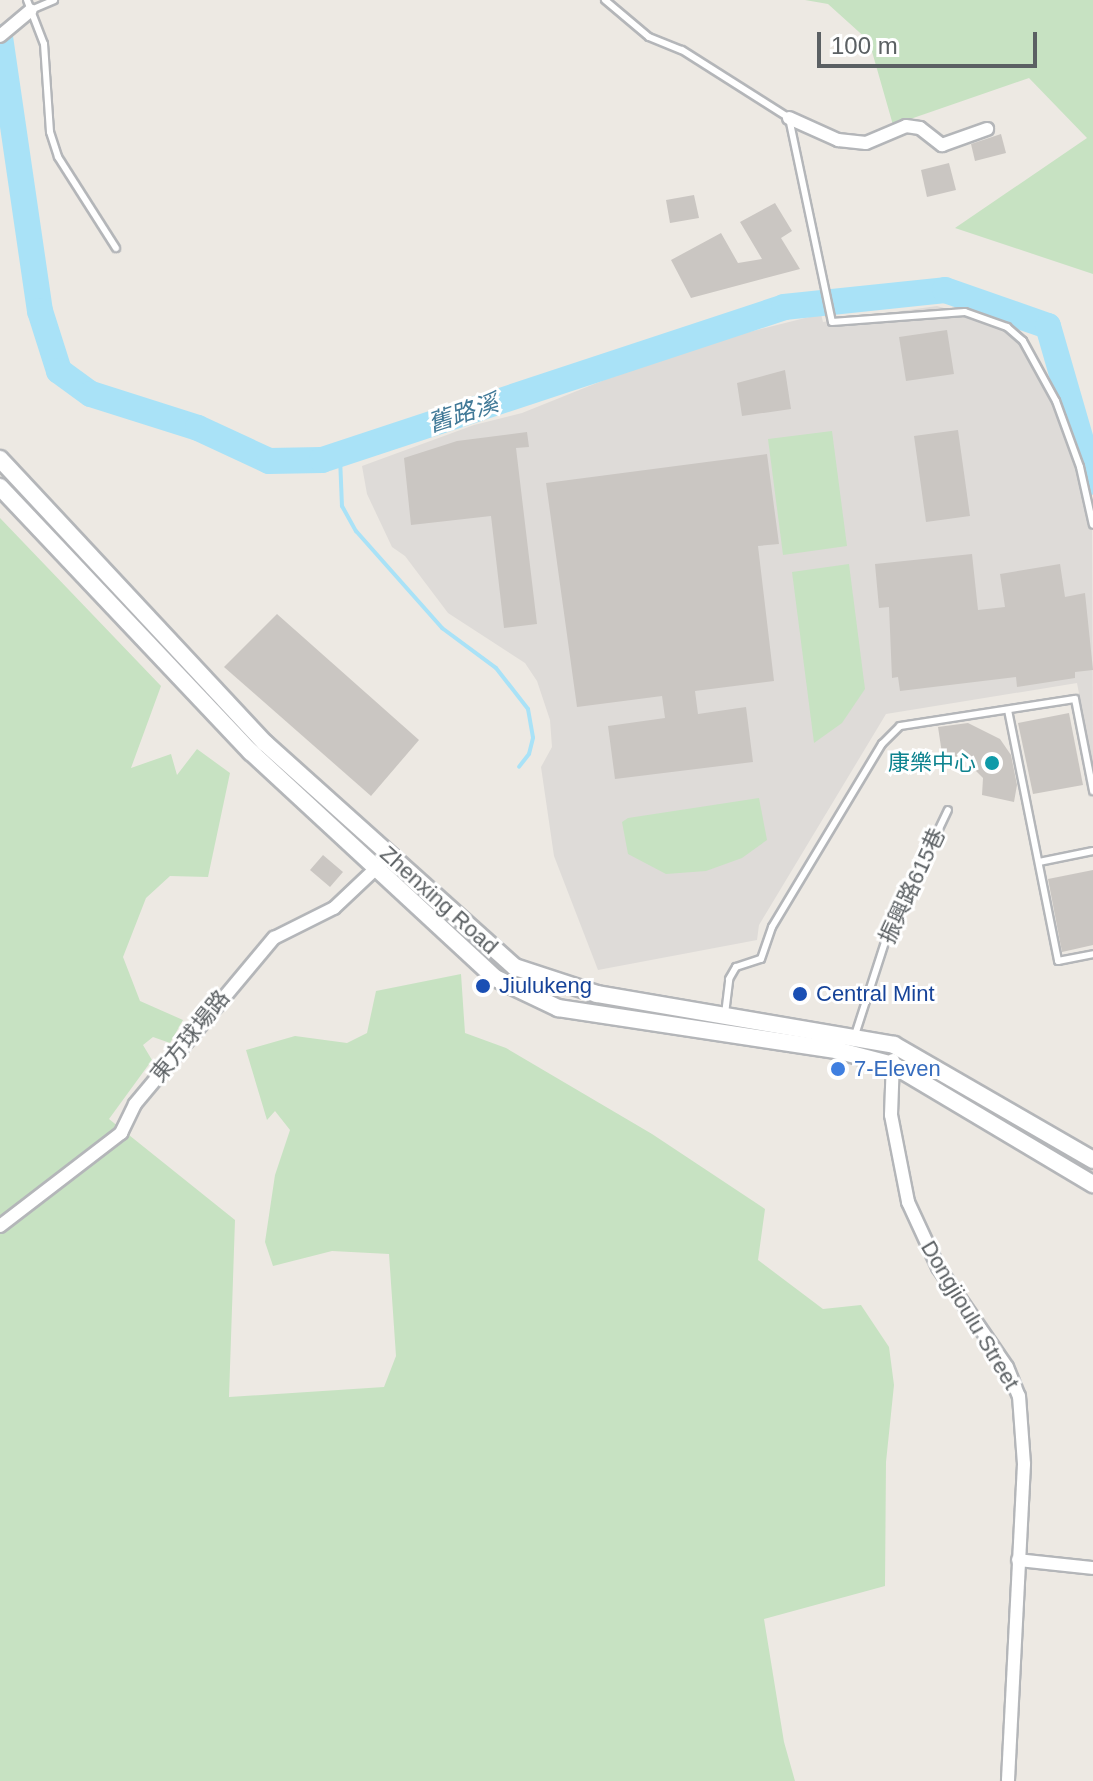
<!DOCTYPE html>
<html>
<head>
<meta charset="utf-8">
<style>
  body { margin:0 }
  #map { position:relative; width:1093px; height:1781px; overflow:hidden; background:#ede9e3; font-family:Arial,"Noto Sans TC",sans-serif }
  div>[style] { position:absolute }
  [style*='--x'] { left:calc(var(--x)*1px); top:calc(var(--y)*1px); width:calc(var(--w)*1px); rotate:calc(var(--a)*1deg) }
  .industrial>* { inset:0; background:#dedbd8 }
  .green>* { inset:0; background:#c7e2c2 }
  .stream>* { height:4px; margin:-2px; padding:0 2px; transform-origin:2px; border-radius:2px; background:#a9e2f7 }
  .river>* { height:26px; margin:-13px; padding:0 13px; transform-origin:13px; border-radius:13px; background:#a9e2f7 }
  .building>* { inset:0; background:#cac6c2 }
  .roads { filter:drop-shadow(2px 0 #b4b6b9) drop-shadow(-2px 0 #b4b6b9) drop-shadow(0 2px #b4b6b9) drop-shadow(0 -2px #b4b6b9) }
  .service>* { height:6px; margin:-3px; padding:0 3px; transform-origin:3px; border-radius:3px; background:#fff }
  .minor>* { height:12px; margin:-6px; padding:0 6px; transform-origin:6px; border-radius:6px; background:#fff }
  .tertiary>* { height:16px; margin:-8px; padding:0 8px; transform-origin:8px; border-radius:8px; background:#fff }
  .dots>* { width:22px; height:22px; translate:-50% -50%; box-sizing:border-box; border:4px solid #fff; border-radius:50% }
  span { translate:-50% -50%; white-space:nowrap; text-align:center; line-height:1.15; -webkit-text-stroke:6px #fff; paint-order:stroke }
  .culture-label { font-size:22px; color:#0d838f }
  .right { translate:-100% -50%; text-align:right }
  .street-label { font-size:22px; color:#5b6063 }
  .transit-label { font-size:22px; color:#164399 }
  .left { translate:0 -50%; text-align:left }
  .shop-label { font-size:22px; color:#366cbe }
  .water-label { font-size:24px; color:#417997; font-style:italic }
  .scale { position:absolute; left:817px; top:32px; width:220px; height:36px; box-sizing:border-box; border:4px solid #5b6063; border-top:0; padding-left:10px; font-size:24px; line-height:28px; white-space:nowrap; color:#5b6063; -webkit-text-stroke:6px #fff; paint-order:stroke }
</style>
</head>
<body>
<div id="map">
  <div class="industrial">
    <i style="clip-path:polygon(937px 306px,982px 319px,1015px 336px,1032px 356px,1057px 407px,1092px 514px,1093px 767px,1077px 683px,886px 714px,759px 925px,757px 940px,598px 970px,554px 856px,541px 767px,552px 747px,550px 720px,537px 681px,525px 663px,448px 613px,405px 556px,392px 547px,367px 494px,362px 466px,474px 425px,522px 413px,684px 348px,821px 314px,823px 322px)"></i>
  </div>
  <div class="green">
    <i style="clip-path:polygon(805px 0,1093px 0,1093px 274px,955px 228px,1087px 138px,1029px 78px,893px 125px,869px 41px,828px 4px)"></i>
    <i style="clip-path:polygon(832px 431px,847px 546px,783px 555px,768px 439px)"></i>
    <i style="clip-path:polygon(0 518px,161px 686px,131px 768px,171px 754px,177px 775px,197px 749px,230px 773px,208px 877px,170px 876px,146px 898px,123px 957px,140px 1001px,183px 1020px,170px 1043px,153px 1037px,143px 1045px,152px 1060px,109px 1119px,235px 1220px,229px 1397px,384px 1387px,396px 1356px,389px 1254px,332px 1251px,273px 1266px,265px 1242px,275px 1175px,290px 1130px,275px 1111px,267px 1120px,246px 1050px,295px 1036px,347px 1043px,367px 1033px,376px 991px,461px 974px,465px 1033px,506px 1048px,652px 1134px,765px 1209px,758px 1260px,823px 1309px,861px 1305px,889px 1347px,894px 1385px,886px 1462px,885px 1586px,764px 1619px,784px 1742px,795px 1781px,0 1781px)"></i>
    <i style="clip-path:polygon(849px 564px,865px 689px,842px 723px,814px 743px,792px 572px)"></i>
    <i style="clip-path:polygon(759px 798px,767px 840px,742px 858px,706px 871px,666px 874px,628px 854px,622px 822px,628px 818px)"></i>
  </div>
  <div class="stream">
    <i style="--x:340;--y:457;--w:49;--a:87.7"></i>
    <i style="--x:342;--y:506;--w:29;--a:61"></i>
    <i style="--x:356;--y:531;--w:130;--a:48.4"></i>
    <i style="--x:442;--y:628;--w:67;--a:36.5"></i>
    <i style="--x:496;--y:668;--w:52;--a:52"></i>
    <i style="--x:528;--y:709;--w:29;--a:80"></i>
    <i style="--x:533;--y:738;--w:16;--a:104"></i>
    <i style="--x:529;--y:754;--w:16;--a:128"></i>
  </div>
  <div class="river">
    <i style="--x:0;--y:37;--w:277;--a:81.7"></i>
    <i style="--x:40;--y:311;--w:63;--a:72.4"></i>
    <i style="--x:59;--y:371;--w:39;--a:36"></i>
    <i style="--x:91;--y:394;--w:112;--a:17.6"></i>
    <i style="--x:198;--y:428;--w:78;--a:24.9"></i>
    <i style="--x:269;--y:461;--w:53;--a:-1.1"></i>
    <i style="--x:322;--y:460;--w:487;--a:-18.3"></i>
    <i style="--x:784;--y:307;--w:162;--a:-6"></i>
    <i style="--x:945;--y:290;--w:109;--a:19.3"></i>
    <i style="--x:1048;--y:326;--w:162;--a:73.9"></i>
  </div>
  <div class="building">
    <i style="clip-path:polygon(1001px 134px,1006px 153px,975px 161px,971px 144px)"></i>
    <i style="clip-path:polygon(949px 163px,956px 190px,927px 197px,921px 170px)"></i>
    <i style="clip-path:polygon(694px 195px,699px 218px,670px 223px,666px 200px)"></i>
    <i style="clip-path:polygon(775px 203px,792px 231px,781px 238px,800px 269px,691px 298px,671px 260px,721px 233px,738px 263px,762px 259px,740px 222px)"></i>
    <i style="clip-path:polygon(947px 330px,954px 374px,906px 381px,899px 337px)"></i>
    <i style="clip-path:polygon(785px 370px,791px 409px,742px 416px,737px 383px)"></i>
    <i style="clip-path:polygon(958px 430px,970px 516px,926px 522px,914px 436px)"></i>
    <i style="clip-path:polygon(527px 432px,529px 447px,516px 448px,537px 624px,504px 628px,491px 516px,411px 525px,404px 458px,457px 441px)"></i>
    <i style="clip-path:polygon(767px 454px,779px 544px,758px 546px,774px 681px,695px 691px,698px 714px,746px 707px,753px 762px,615px 779px,608px 726px,665px 718px,662px 696px,577px 707px,546px 483px)"></i>
    <i style="clip-path:polygon(972px 554px,978px 610px,1005px 607px,1000px 574px,1060px 564px,1065px 597px,1085px 593px,1093px 670px,1075px 672px,1075px 678px,1017px 687px,1016px 677px,900px 691px,898px 677px,892px 678px,889px 607px,879px 608px,875px 564px)"></i>
    <i style="clip-path:polygon(277px 614px,419px 740px,371px 796px,224px 667px)"></i>
    <i style="clip-path:polygon(1069px 713px,1083px 785px,1033px 794px,1018px 723px)"></i>
    <i style="clip-path:polygon(968px 723px,1000px 739px,1011px 755px,1017px 785px,1014px 802px,982px 795px,983px 778px,966px 761px,943px 760px,938px 727px)"></i>
    <i style="clip-path:polygon(323px 855px,343px 872px,330px 887px,310px 870px)"></i>
    <i style="clip-path:polygon(1093px 870px,1093px 945px,1062px 952px,1048px 879px)"></i>
  </div>
  <div class="roads">
    <div class="service">
      <i style="--x:27;--y:0;--w:47;--a:68.9"></i>
      <i style="--x:44;--y:44;--w:88;--a:86.1"></i>
      <i style="--x:50;--y:132;--w:26;--a:72"></i>
      <i style="--x:58;--y:157;--w:108;--a:57.5"></i>
      <i style="--x:605;--y:0;--w:57;--a:40.1"></i>
      <i style="--x:649;--y:37;--w:35;--a:22"></i>
      <i style="--x:682;--y:50;--w:127;--a:32.4"></i>
      <i style="--x:789;--y:118;--w:208;--a:78.1"></i>
      <i style="--x:832;--y:322;--w:133;--a:-4.3"></i>
      <i style="--x:965;--y:312;--w:45;--a:19.7"></i>
      <i style="--x:1007;--y:327;--w:21;--a:41"></i>
      <i style="--x:1023;--y:341;--w:68;--a:61.2"></i>
      <i style="--x:1056;--y:401;--w:70;--a:70"></i>
      <i style="--x:1080;--y:467;--w:59;--a:77.4"></i>
      <i style="--x:31;--y:10;--w:25;--a:-23"></i>
      <i style="--x:1008;--y:710;--w:256;--a:78.7"></i>
      <i style="--x:1058;--y:961;--w:36;--a:-11"></i>
      <i style="--x:1039;--y:862;--w:55;--a:-11.5"></i>
      <i style="--x:725;--y:1014;--w:35;--a:-83"></i>
      <i style="--x:729;--y:979;--w:14;--a:-60"></i>
      <i style="--x:736;--y:967;--w:26;--a:-18"></i>
      <i style="--x:761;--y:959;--w:34;--a:-71"></i>
      <i style="--x:772;--y:927;--w:214;--a:-59"></i>
      <i style="--x:882;--y:744;--w:25;--a:-45"></i>
      <i style="--x:900;--y:726;--w:177;--a:-8.8"></i>
      <i style="--x:1075;--y:699;--w:94;--a:78.9"></i>
      <i style="--x:855;--y:1035;--w:98;--a:-72.1"></i>
      <i style="--x:885;--y:942;--w:146;--a:-64.5"></i>
    </div>
    <div class="minor">
      <i style="--x:0;--y:36;--w:40;--a:-40"></i>
      <i style="--x:789;--y:118;--w:54;--a:24.2"></i>
      <i style="--x:838;--y:140;--w:28;--a:6"></i>
      <i style="--x:866;--y:143;--w:43;--a:-23"></i>
      <i style="--x:906;--y:126;--w:14;--a:8"></i>
      <i style="--x:920;--y:128;--w:28;--a:38"></i>
      <i style="--x:942;--y:145;--w:48;--a:-19.6"></i>
      <i style="--x:893;--y:1060;--w:55;--a:92.1"></i>
      <i style="--x:891;--y:1115;--w:89;--a:78.9"></i>
      <i style="--x:908;--y:1202;--w:72;--a:65.2"></i>
      <i style="--x:938;--y:1267;--w:121;--a:55.4"></i>
      <i style="--x:1007;--y:1367;--w:31;--a:68"></i>
      <i style="--x:1019;--y:1396;--w:68;--a:85.8"></i>
      <i style="--x:1024;--y:1464;--w:317;--a:92.9"></i>
      <i style="--x:0;--y:1226;--w:153;--a:-37.5"></i>
      <i style="--x:121;--y:1133;--w:32;--a:-64"></i>
      <i style="--x:135;--y:1104;--w:217;--a:-50.1"></i>
      <i style="--x:274;--y:938;--w:67;--a:-26.6"></i>
      <i style="--x:334;--y:908;--w:76;--a:-43.4"></i>
      <i style="--x:1018;--y:1560;--w:75;--a:6.1"></i>
    </div>
    <div class="tertiary">
      <i style="--x:0;--y:459;--w:388;--a:47"></i>
      <i style="--x:265;--y:743;--w:336;--a:41.9"></i>
      <i style="--x:515;--y:967;--w:86;--a:18.2"></i>
      <i style="--x:597;--y:994;--w:301;--a:9.7"></i>
      <i style="--x:894;--y:1045;--w:230;--a:30"></i>
      <i style="--x:0;--y:487;--w:365;--a:46.6"></i>
      <i style="--x:251;--y:752;--w:333;--a:42.8"></i>
      <i style="--x:495;--y:978;--w:70;--a:25.5"></i>
      <i style="--x:558;--y:1008;--w:281;--a:8.6"></i>
      <i style="--x:836;--y:1050;--w:59;--a:14.7"></i>
      <i style="--x:893;--y:1065;--w:233;--a:30.8"></i>
    </div>
  </div>
  <div class="dots">
    <i style="left:992px;top:763px;background:#0f9aa8"></i>
    <i style="left:483px;top:986px;background:#1a4fb4"></i>
    <i style="left:800px;top:994px;background:#1a4fb4"></i>
    <i style="left:838px;top:1069px;background:#3f7fe0"></i>
  </div>
  <div class="culture-label">
    <span class="right" style="left:976px;top:763px">康樂中心</span>
  </div>
  <div class="street-label">
    <span style="left:912px;top:886px;rotate:-65deg">振興路615巷</span>
    <span style="left:439px;top:900px;rotate:42deg">Zhenxing Road</span>
    <span style="left:190px;top:1036px;rotate:-51deg">東方球場路</span>
    <span style="left:970px;top:1315px;rotate:59deg">Dongjioulu Street</span>
  </div>
  <div class="transit-label">
    <span class="left" style="left:499px;top:986px">Jiulukeng</span>
    <span class="left" style="left:816px;top:994px">Central Mint</span>
  </div>
  <div class="shop-label">
    <span class="left" style="left:854px;top:1069px">7-Eleven</span>
  </div>
  <div class="water-label">
    <span style="left:463px;top:413px;rotate:-18deg">舊路溪</span>
  </div>
  <div class="scale">100 m</div>
</div>
</body>
</html>
